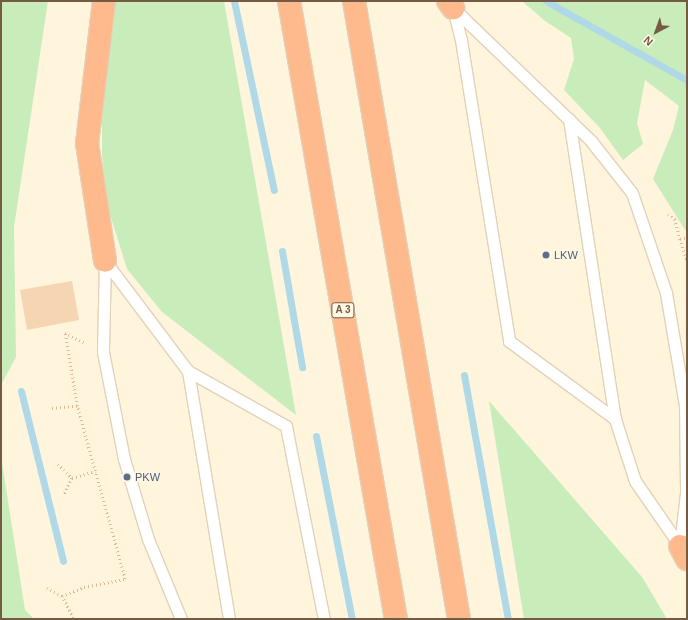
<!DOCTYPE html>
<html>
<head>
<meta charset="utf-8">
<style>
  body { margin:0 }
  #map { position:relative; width:688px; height:620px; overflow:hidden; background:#fef5dc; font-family:Helvetica,sans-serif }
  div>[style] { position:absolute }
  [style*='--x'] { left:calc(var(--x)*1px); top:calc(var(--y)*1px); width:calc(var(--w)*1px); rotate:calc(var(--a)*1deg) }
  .green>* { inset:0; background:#c8ecba }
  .stream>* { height:7px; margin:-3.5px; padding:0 3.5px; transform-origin:3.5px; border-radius:3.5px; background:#b0d9e8 }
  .building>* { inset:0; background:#f6d5b2 }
  .path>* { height:2.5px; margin-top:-1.25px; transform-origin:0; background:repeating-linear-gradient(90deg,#dab996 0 1px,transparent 0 4px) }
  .roads { filter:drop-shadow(1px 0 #e2d1b8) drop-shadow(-1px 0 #e2d1b8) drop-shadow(0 1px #e2d1b8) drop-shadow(0 -1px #e2d1b8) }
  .service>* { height:11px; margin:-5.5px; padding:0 5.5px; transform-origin:5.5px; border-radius:5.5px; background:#fff }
  .motorway>* { height:22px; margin:-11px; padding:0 11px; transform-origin:11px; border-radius:11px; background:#feb98d }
  .dots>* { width:11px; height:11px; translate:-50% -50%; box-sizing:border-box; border:2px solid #fff8e4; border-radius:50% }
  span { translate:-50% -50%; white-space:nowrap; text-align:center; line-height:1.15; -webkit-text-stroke:3px #fff8e4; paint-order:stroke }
  .shield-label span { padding:1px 3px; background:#fff8e4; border:1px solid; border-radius:3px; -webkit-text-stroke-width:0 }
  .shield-label { font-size:10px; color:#755b44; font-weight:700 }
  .service-label { font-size:11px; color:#4e5e75 }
  .left { translate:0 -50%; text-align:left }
  .frame { position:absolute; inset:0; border:2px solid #755b44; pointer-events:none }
  .north { position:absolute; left:636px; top:12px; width:40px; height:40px; -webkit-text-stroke:3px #fff8e4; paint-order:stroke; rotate:221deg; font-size:11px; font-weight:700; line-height:16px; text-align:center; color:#755b44 }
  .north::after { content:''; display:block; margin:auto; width:14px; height:18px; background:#755b44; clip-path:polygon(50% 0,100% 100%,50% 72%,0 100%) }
</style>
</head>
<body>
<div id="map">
  <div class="green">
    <i style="clip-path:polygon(1px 1px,48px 1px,14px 227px,16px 357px,1px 385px)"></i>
    <i style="clip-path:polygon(113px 1px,224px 1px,296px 415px,162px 312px,127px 269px,107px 205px,102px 155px,102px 116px)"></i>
    <i style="clip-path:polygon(522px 1px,687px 1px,687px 233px,653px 179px,673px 130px,679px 106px,645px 80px,637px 123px,643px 144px,623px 160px,600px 128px,564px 90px,574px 59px,571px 38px,545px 21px)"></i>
    <i style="clip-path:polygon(489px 401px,642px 577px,667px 619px,524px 619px)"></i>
    <i style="clip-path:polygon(1px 456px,25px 610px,34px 619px,1px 619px)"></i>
  </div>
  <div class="stream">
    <i style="--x:234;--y:1;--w:193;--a:78.1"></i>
    <i style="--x:546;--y:1;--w:162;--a:29.3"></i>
    <i style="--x:282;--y:251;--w:118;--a:80.2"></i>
    <i style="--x:464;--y:375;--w:248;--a:79.8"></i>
    <i style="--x:21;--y:391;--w:175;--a:76.1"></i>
    <i style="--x:316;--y:436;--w:187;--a:78.9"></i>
  </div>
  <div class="building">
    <i style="clip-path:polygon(72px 281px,79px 320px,27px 330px,20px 290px)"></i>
  </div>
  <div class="path">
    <i style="--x:668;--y:214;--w:9;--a:36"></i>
    <i style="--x:675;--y:219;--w:21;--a:76"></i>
    <i style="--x:680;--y:239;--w:7;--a:-16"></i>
    <i style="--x:680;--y:239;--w:22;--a:72"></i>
    <i style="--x:52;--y:408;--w:25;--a:-5"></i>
    <i style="--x:58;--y:464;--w:20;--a:45"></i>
    <i style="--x:72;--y:478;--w:19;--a:115"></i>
    <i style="--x:72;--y:478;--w:24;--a:-17"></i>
    <i style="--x:47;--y:588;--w:17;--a:28"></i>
    <i style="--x:73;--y:618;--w:25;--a:-117"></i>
    <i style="--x:62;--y:596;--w:24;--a:-22"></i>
    <i style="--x:84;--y:587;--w:42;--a:-11"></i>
    <i style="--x:125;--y:579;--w:180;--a:-105.5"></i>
    <i style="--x:77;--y:406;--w:74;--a:-99.3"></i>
    <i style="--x:65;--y:333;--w:22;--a:27"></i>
  </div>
  <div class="roads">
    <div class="service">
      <i style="--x:453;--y:8;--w:192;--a:43.9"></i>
      <i style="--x:591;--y:141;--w:66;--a:51.7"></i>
      <i style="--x:632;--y:193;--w:106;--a:71.2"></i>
      <i style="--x:666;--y:293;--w:114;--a:80.4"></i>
      <i style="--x:685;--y:405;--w:88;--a:89.3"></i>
      <i style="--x:686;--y:493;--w:53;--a:96.5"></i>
      <i style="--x:453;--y:8;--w:33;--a:76"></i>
      <i style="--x:461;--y:40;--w:305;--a:80.9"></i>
      <i style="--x:509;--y:341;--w:132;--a:36.3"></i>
      <i style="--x:569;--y:119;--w:304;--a:81.3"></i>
      <i style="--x:615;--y:419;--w:65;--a:72.1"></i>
      <i style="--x:635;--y:481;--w:79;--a:55.3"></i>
      <i style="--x:105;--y:261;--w:138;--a:53"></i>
      <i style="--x:188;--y:371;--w:251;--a:80.6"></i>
      <i style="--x:105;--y:261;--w:91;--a:91.3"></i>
      <i style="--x:103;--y:352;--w:109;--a:78.9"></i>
      <i style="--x:124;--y:459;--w:84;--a:73.3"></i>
      <i style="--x:148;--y:539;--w:87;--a:67.6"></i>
      <i style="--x:188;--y:371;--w:112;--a:29.3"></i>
      <i style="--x:286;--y:426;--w:197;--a:78.9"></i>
    </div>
    <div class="motorway">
      <i style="--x:104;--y:1;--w:143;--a:96.8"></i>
      <i style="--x:87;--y:143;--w:119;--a:81.3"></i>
      <i style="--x:289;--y:1;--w:627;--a:80.18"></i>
      <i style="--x:354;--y:1;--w:627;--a:80.36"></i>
      <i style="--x:448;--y:1;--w:9;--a:54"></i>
      <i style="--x:680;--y:546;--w:15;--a:62"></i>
    </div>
  </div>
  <div class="dots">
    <i style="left:546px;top:255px;background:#5c6f8a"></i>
    <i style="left:127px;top:477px;background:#5c6f8a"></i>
  </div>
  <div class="shield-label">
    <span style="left:343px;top:310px">A 3</span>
  </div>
  <div class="service-label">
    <span class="left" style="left:554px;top:255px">LKW</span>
    <span class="left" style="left:135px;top:477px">PKW</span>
  </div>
  <div class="frame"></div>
  <div class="north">N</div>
</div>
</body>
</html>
